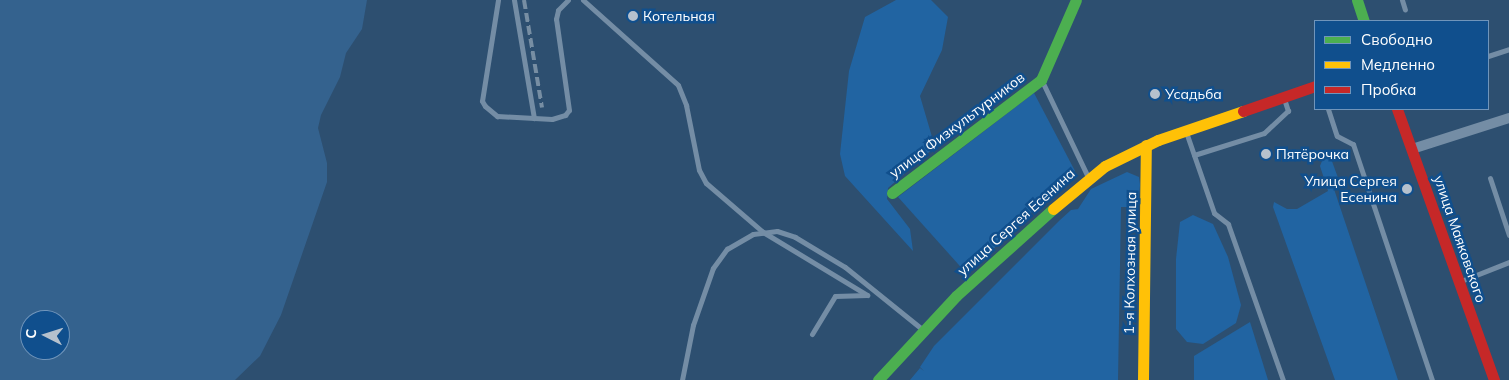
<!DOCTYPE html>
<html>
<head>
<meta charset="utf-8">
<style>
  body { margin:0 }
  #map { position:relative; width:1509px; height:380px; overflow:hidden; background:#2d4f70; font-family:Mulish,sans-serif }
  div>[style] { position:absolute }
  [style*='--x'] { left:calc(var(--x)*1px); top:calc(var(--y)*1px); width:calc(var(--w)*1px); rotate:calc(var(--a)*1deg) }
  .green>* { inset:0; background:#2164a2 }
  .water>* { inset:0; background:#34628e }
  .lane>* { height:5px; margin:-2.5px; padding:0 2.5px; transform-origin:2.5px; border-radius:2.5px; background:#748da5 }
  .street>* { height:10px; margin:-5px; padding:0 5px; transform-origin:5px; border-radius:5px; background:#748da5 }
  .fast>* { height:11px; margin:-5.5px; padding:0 5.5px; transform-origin:5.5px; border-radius:5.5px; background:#4caf50 }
  .slow>* { height:11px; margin:-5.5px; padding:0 5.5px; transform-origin:5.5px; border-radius:5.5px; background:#ffc107 }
  .jam>* { height:11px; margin:-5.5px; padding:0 5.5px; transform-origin:5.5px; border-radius:5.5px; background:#c62828 }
  .rail>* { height:4px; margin-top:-2px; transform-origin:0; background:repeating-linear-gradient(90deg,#778ea3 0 9px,transparent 0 13px) }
  .dots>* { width:14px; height:14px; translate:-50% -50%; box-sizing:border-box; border:2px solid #104f8d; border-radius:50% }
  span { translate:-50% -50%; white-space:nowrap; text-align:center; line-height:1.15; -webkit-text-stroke:5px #104f8d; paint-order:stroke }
  .poi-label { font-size:14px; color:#fff }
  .left { translate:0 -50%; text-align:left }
  .right { translate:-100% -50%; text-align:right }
  .street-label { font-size:14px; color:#fff }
  .legend { position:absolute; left:1314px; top:20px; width:175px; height:90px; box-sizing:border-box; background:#104f8d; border:1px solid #7095bb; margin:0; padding:6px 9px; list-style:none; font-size:15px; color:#fff }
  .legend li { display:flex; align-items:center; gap:10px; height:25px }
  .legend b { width:25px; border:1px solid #7095bb }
  .north { position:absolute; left:20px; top:310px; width:50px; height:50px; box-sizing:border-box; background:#104f8d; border:1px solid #7095bb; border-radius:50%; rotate:275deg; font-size:14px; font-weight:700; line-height:20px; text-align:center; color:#fff }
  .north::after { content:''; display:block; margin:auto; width:18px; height:22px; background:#b6c1cd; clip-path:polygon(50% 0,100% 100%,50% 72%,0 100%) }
</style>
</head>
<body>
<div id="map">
  <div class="green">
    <i style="clip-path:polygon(896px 0,931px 0,948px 17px,942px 50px,920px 96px,935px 147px,888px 188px,887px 199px,910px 229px,913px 251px,845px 176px,840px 154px,849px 71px,865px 17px)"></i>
    <i style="clip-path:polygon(1034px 93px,1075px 171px,967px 274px,898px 197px)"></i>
    <i style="clip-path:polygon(1329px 153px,1341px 186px,1334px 189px,1398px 380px,1335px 380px,1273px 207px,1274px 202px,1287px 209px,1297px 209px,1328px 191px,1320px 166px,1324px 156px)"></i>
    <i style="clip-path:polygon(1127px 172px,1139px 177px,1140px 185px,1138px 207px,1121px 207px,1118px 380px,910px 380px,920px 368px,924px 371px,920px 367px,934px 346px,1060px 220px,1071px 210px,1078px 209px,1091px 189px)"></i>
    <i style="clip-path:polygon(1193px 215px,1213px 224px,1228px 257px,1241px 305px,1236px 323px,1203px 344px,1187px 342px,1176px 329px,1176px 259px,1180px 222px)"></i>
    <i style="clip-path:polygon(1250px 322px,1268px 380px,1194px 380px,1194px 356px)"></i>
  </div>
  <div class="water">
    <i style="clip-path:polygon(evenodd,0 0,367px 0,362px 29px,346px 53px,340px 77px,321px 115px,318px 128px,327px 163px,327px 182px,281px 315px,260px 356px,235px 380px,0 380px,0 0,30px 320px,60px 320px,60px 350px,30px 350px,30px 320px)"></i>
  </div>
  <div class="lane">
    <i style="--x:498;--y:0;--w:102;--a:99"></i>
    <i style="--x:482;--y:101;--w:6;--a:59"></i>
    <i style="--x:485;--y:106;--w:16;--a:40"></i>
    <i style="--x:497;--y:116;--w:55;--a:3.1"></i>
    <i style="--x:552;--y:119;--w:14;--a:-17"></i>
    <i style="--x:565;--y:115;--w:6;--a:-51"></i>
    <i style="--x:569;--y:110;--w:92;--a:-98.1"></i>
    <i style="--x:556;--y:19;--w:9;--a:-77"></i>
    <i style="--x:558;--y:10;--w:14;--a:-45"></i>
    <i style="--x:514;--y:0;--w:120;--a:80.4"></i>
    <i style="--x:583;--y:0;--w:127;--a:41.8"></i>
    <i style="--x:678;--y:85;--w:22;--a:68"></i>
    <i style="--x:686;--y:105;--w:66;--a:78.7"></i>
    <i style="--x:699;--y:170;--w:15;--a:62"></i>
    <i style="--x:706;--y:183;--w:75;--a:40.7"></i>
    <i style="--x:763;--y:232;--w:122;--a:31.2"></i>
    <i style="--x:1402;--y:0;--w:10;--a:73"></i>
    <i style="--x:1488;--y:56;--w:22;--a:-18"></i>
    <i style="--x:1042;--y:81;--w:106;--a:64.4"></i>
    <i style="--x:1328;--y:109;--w:28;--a:72"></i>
    <i style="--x:1337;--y:136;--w:18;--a:27"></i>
    <i style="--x:1353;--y:144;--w:249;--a:71.5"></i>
    <i style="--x:1186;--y:132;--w:86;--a:70.9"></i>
    <i style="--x:1214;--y:213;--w:18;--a:38"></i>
    <i style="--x:1228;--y:224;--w:165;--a:70.6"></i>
    <i style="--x:1194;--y:155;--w:73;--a:-17.4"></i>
    <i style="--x:1264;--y:133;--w:33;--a:-43"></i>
    <i style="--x:1288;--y:111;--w:13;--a:-108"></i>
    <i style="--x:1490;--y:178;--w:60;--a:71.6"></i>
    <i style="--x:1461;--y:281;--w:52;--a:-21.6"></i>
    <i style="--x:812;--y:334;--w:44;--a:-58.8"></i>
    <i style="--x:835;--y:296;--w:32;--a:-2"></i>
    <i style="--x:682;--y:380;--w:56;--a:-78.7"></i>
    <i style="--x:693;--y:325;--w:60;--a:-70.7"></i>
    <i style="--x:713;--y:268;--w:24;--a:-54"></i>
    <i style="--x:727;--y:249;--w:30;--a:-30"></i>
    <i style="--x:753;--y:234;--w:24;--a:-7"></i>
    <i style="--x:777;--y:231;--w:19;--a:18"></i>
    <i style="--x:795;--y:237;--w:58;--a:31"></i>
    <i style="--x:845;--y:267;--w:100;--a:38.9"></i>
  </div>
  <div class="street">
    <i style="--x:1412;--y:149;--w:102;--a:-17.7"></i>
  </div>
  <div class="fast">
    <i style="--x:1357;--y:0;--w:22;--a:72"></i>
    <i style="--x:892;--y:193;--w:187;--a:-37.2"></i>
    <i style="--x:1041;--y:80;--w:87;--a:-66.4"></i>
    <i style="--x:878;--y:380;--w:115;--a:-47.1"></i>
    <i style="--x:956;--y:296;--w:130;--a:-41.9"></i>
  </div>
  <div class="slow">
    <i style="--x:1053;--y:209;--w:67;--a:-39.6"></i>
    <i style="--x:1105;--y:166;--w:59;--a:-26.1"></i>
    <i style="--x:1158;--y:140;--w:90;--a:-18.8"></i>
    <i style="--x:1143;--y:380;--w:235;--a:-89.3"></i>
  </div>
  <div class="jam">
    <i style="--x:1397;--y:109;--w:288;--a:70.3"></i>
    <i style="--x:1243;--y:111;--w:76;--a:-19.1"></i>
  </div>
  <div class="rail">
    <i style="--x:524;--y:0;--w:109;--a:80.5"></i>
  </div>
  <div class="dots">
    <i style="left:633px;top:16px;background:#b6c1cd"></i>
    <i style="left:1155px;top:94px;background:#b6c1cd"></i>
    <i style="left:1266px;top:154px;background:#b6c1cd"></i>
    <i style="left:1407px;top:189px;background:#b6c1cd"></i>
  </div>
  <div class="poi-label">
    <span class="left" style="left:643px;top:16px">Котельная</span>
    <span class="left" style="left:1165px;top:94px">Усадьба</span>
    <span class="left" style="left:1276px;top:154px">Пятёрочка</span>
    <span class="right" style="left:1397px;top:189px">Улица Сергея<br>Есенина</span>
  </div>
  <div class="street-label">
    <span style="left:957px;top:125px;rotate:-37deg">улица Физкультурников</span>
    <span style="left:1016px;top:222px;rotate:-42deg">улица Сергея Есенина</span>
    <span style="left:1460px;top:239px;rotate:71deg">улица Маяковского</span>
    <span style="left:1130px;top:263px;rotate:-89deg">1-я Колхозная улица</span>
  </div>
  <ul class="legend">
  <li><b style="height:6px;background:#4caf50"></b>Свободно</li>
  <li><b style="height:6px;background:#ffc107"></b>Медленно</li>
  <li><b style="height:6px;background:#c62828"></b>Пробка</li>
  </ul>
  <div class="north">С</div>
</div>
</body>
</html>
